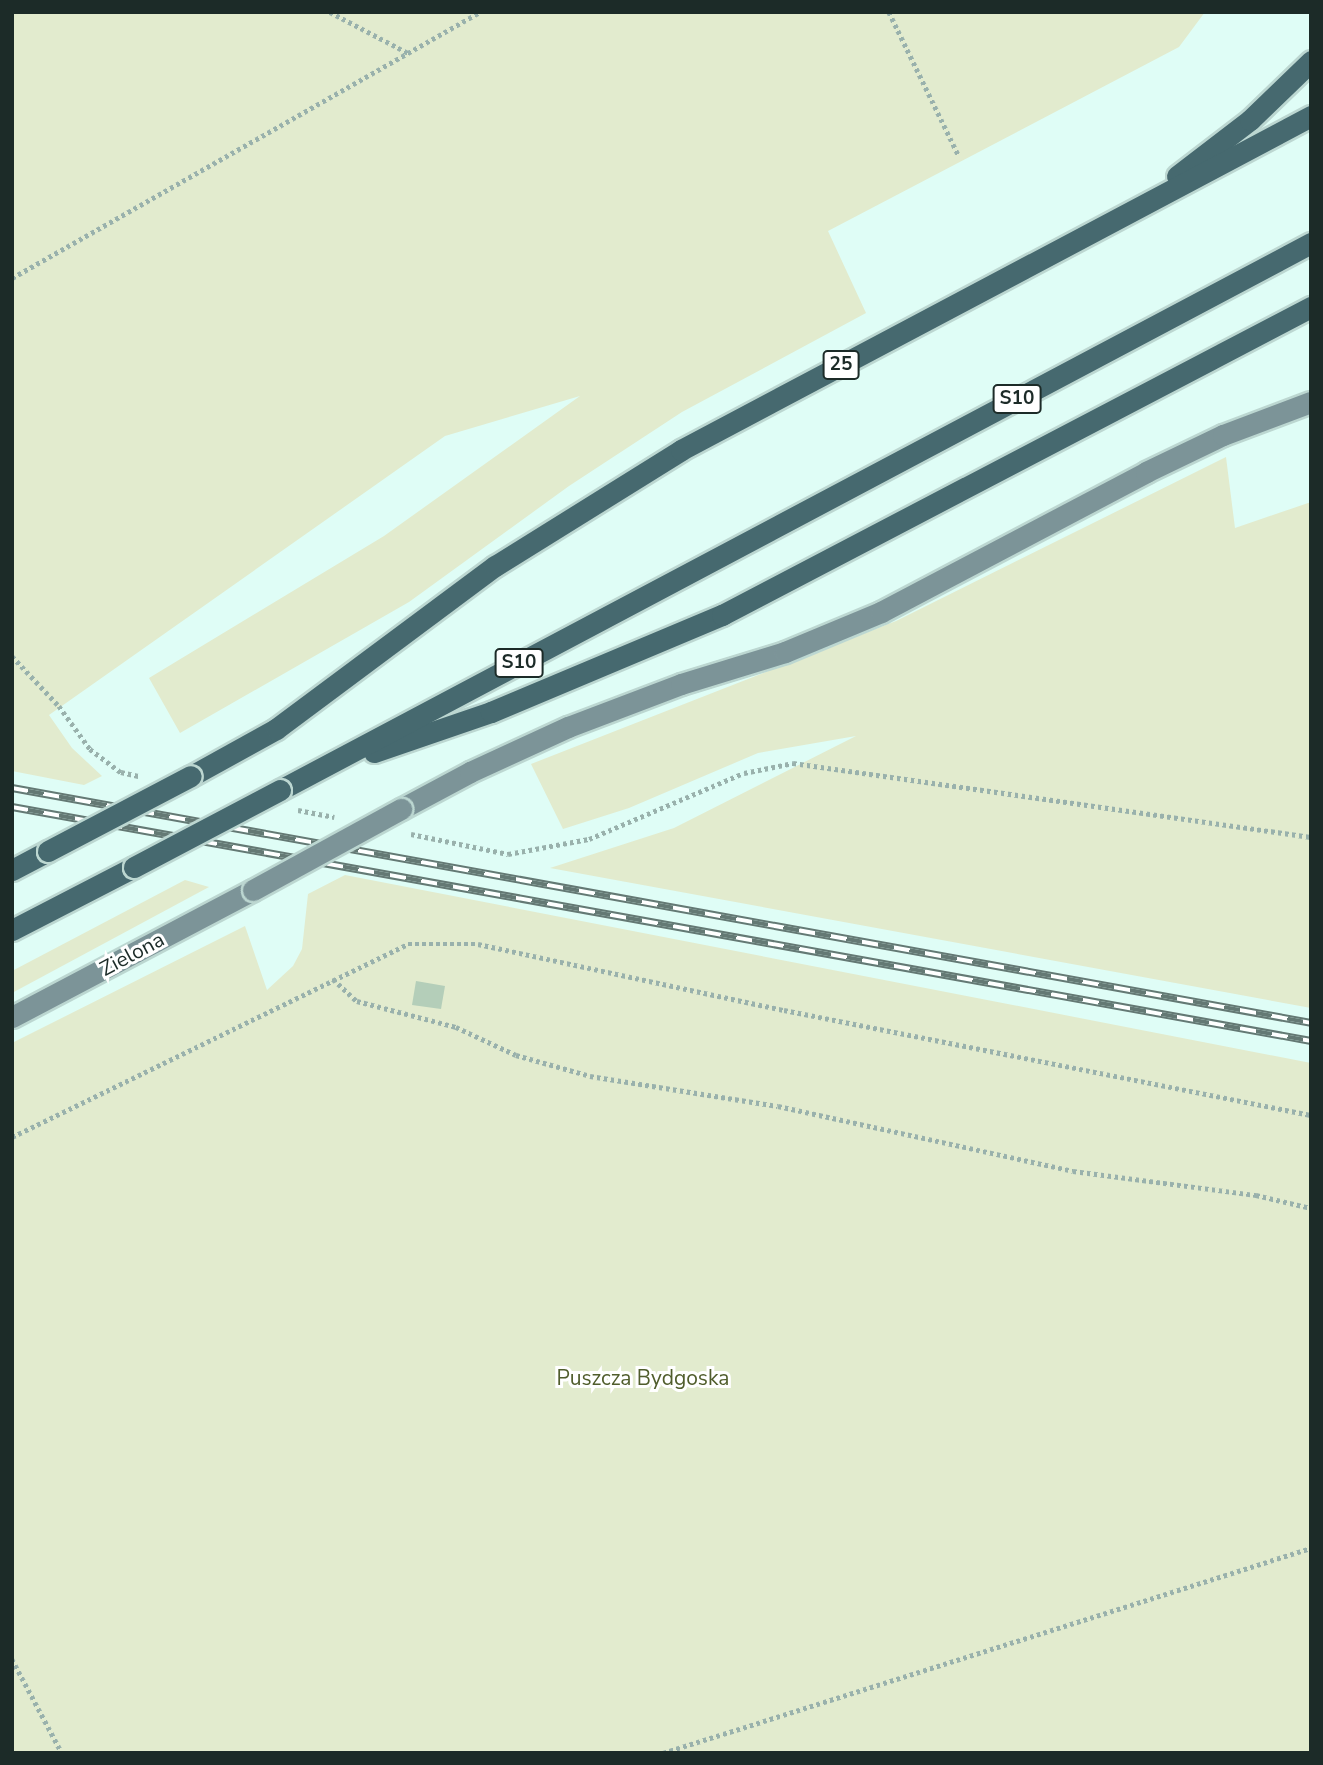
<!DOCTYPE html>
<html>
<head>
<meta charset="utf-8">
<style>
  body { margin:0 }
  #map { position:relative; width:1323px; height:1765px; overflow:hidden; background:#dffdf6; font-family:"Nunito Sans",sans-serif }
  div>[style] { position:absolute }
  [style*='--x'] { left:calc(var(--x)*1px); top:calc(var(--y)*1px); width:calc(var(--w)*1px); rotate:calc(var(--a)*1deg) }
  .green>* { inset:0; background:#e2ebce }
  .building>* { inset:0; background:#b4ceb9 }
  .path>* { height:4.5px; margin-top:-2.25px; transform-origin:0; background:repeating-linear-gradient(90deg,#99b1ac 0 3.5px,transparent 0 7px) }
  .roads { filter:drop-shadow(2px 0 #bcd7d1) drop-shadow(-2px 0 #bcd7d1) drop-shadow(0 2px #bcd7d1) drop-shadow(0 -2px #bcd7d1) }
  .secondary>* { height:21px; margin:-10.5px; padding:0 10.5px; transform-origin:10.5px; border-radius:10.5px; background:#7c9498 }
  .highway>* { height:21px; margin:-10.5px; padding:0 10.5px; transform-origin:10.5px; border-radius:10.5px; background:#46696f }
  .rail>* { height:8px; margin-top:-4px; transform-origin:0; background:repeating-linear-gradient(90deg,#fff 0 16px,#647974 0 32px); box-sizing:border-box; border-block:2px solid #647974 }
  .bridges { filter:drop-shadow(2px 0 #bcd7d1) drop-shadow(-2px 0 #bcd7d1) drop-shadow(0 2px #bcd7d1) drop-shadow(0 -2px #bcd7d1) }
  .secondary-bridge>* { height:21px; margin:-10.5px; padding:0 10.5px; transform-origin:10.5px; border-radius:10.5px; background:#7c9498 }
  .highway-bridge>* { height:21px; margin:-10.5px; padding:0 10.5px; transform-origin:10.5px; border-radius:10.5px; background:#46696f }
  span { translate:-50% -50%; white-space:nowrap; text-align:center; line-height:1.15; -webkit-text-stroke:6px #fff; paint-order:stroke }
  .shield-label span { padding:2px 5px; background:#fff; border:2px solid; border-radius:5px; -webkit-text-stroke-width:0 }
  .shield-label { font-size:19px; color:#1c2b28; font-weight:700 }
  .street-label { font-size:21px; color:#1c2b28 }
  .park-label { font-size:21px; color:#505d2c }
  .frame { position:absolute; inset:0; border:14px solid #1c2b28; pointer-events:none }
</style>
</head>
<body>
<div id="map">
  <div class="green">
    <i style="clip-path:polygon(12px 12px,1205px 12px,1179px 47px,828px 231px,866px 313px,682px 412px,569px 486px,409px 602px,180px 733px,149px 678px,384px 536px,580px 396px,445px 436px,49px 715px,72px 748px,102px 776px,84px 785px,12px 771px)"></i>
    <i style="clip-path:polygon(1226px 457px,1235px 528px,1311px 502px,1311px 1008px,550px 868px,674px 828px,856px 736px,758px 753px,629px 808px,563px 829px,531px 764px,896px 621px)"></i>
    <i style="clip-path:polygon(345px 875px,1311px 1063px,1311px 1753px,12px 1753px,12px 1043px,245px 926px,267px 990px,293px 966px,302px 949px,308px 894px)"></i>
    <i style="clip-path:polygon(185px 880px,209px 887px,12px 993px,12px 971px)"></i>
  </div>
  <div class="building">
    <i style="clip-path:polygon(416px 981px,445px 986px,441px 1009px,412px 1005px)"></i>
  </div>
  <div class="path">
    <i style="--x:330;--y:12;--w:88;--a:27.7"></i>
    <i style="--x:889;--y:12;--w:158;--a:64.1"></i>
    <i style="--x:12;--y:278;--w:538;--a:-29.61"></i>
    <i style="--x:12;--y:656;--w:69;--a:46.8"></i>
    <i style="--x:59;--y:706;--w:53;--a:54.2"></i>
    <i style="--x:90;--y:749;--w:39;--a:37"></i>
    <i style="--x:121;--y:772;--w:18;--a:13"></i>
    <i style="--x:298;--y:810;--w:37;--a:11"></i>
    <i style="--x:411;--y:834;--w:99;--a:11.7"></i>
    <i style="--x:508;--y:854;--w:82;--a:-10.5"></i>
    <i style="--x:589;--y:839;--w:168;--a:-23.1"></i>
    <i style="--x:744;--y:773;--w:50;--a:-11.5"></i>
    <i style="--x:793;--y:763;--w:523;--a:8.13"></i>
    <i style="--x:333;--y:979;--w:33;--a:43"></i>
    <i style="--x:357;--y:1001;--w:102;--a:14.7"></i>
    <i style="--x:456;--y:1027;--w:66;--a:25"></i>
    <i style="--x:516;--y:1055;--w:77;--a:15.8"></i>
    <i style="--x:590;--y:1076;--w:190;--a:9.1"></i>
    <i style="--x:778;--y:1106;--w:302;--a:12.4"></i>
    <i style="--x:1073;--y:1171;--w:185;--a:7.5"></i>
    <i style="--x:1256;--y:1195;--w:57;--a:13.3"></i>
    <i style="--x:12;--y:1137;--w:441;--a:-26"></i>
    <i style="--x:408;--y:944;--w:70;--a:0"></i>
    <i style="--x:478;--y:944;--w:313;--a:12.2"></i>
    <i style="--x:784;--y:1010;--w:537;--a:11.27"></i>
    <i style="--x:12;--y:1659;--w:106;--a:62"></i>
    <i style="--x:663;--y:1753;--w:680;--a:-17.56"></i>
  </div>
  <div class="roads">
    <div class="secondary">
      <i style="--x:401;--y:809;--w:78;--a:-28.2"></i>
      <i style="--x:470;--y:772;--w:108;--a:-24.7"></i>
      <i style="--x:568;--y:727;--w:121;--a:-20.8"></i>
      <i style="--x:681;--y:684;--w:109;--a:-17.1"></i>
      <i style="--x:785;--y:652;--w:104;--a:-22.6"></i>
      <i style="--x:881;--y:612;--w:300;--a:-27.8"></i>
      <i style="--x:1146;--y:472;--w:85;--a:-25.7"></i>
      <i style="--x:1223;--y:435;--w:94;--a:-20.6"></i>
      <i style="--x:12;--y:1017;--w:272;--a:-27.8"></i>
    </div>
    <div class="highway">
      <i style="--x:1177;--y:176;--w:92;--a:-37.5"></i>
      <i style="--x:1250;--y:120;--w:85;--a:-44"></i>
      <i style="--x:374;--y:752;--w:124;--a:-18.9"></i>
      <i style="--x:491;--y:712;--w:251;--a:-22.8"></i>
      <i style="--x:722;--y:615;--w:665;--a:-27.61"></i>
      <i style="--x:191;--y:776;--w:97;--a:-28.9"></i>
      <i style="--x:276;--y:729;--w:273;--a:-36.7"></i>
      <i style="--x:495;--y:566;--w:219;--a:-31.9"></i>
      <i style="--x:681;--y:450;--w:713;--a:-27.93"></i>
      <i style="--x:280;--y:790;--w:1167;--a:-27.95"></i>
      <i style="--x:12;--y:870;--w:41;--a:-27.8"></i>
      <i style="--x:12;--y:930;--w:137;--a:-27.3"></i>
    </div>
  </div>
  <div class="rail">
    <i style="--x:12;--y:788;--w:1320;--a:10.25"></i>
    <i style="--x:12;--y:807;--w:1320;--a:10.21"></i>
  </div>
  <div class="bridges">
    <div class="secondary-bridge">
      <i style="--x:253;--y:890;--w:169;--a:-28.7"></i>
    </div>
    <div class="highway-bridge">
      <i style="--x:48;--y:851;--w:161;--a:-27.7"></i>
      <i style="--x:134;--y:867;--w:165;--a:-27.8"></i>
    </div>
  </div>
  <div class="shield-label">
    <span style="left:841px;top:365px">25</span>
    <span style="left:1017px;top:399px">S10</span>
    <span style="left:519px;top:663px">S10</span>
  </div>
  <div class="street-label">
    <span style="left:132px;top:954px;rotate:-28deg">Zielona</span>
  </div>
  <div class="park-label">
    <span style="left:643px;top:1378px">Puszcza Bydgoska</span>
  </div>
  <div class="frame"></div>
</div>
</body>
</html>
